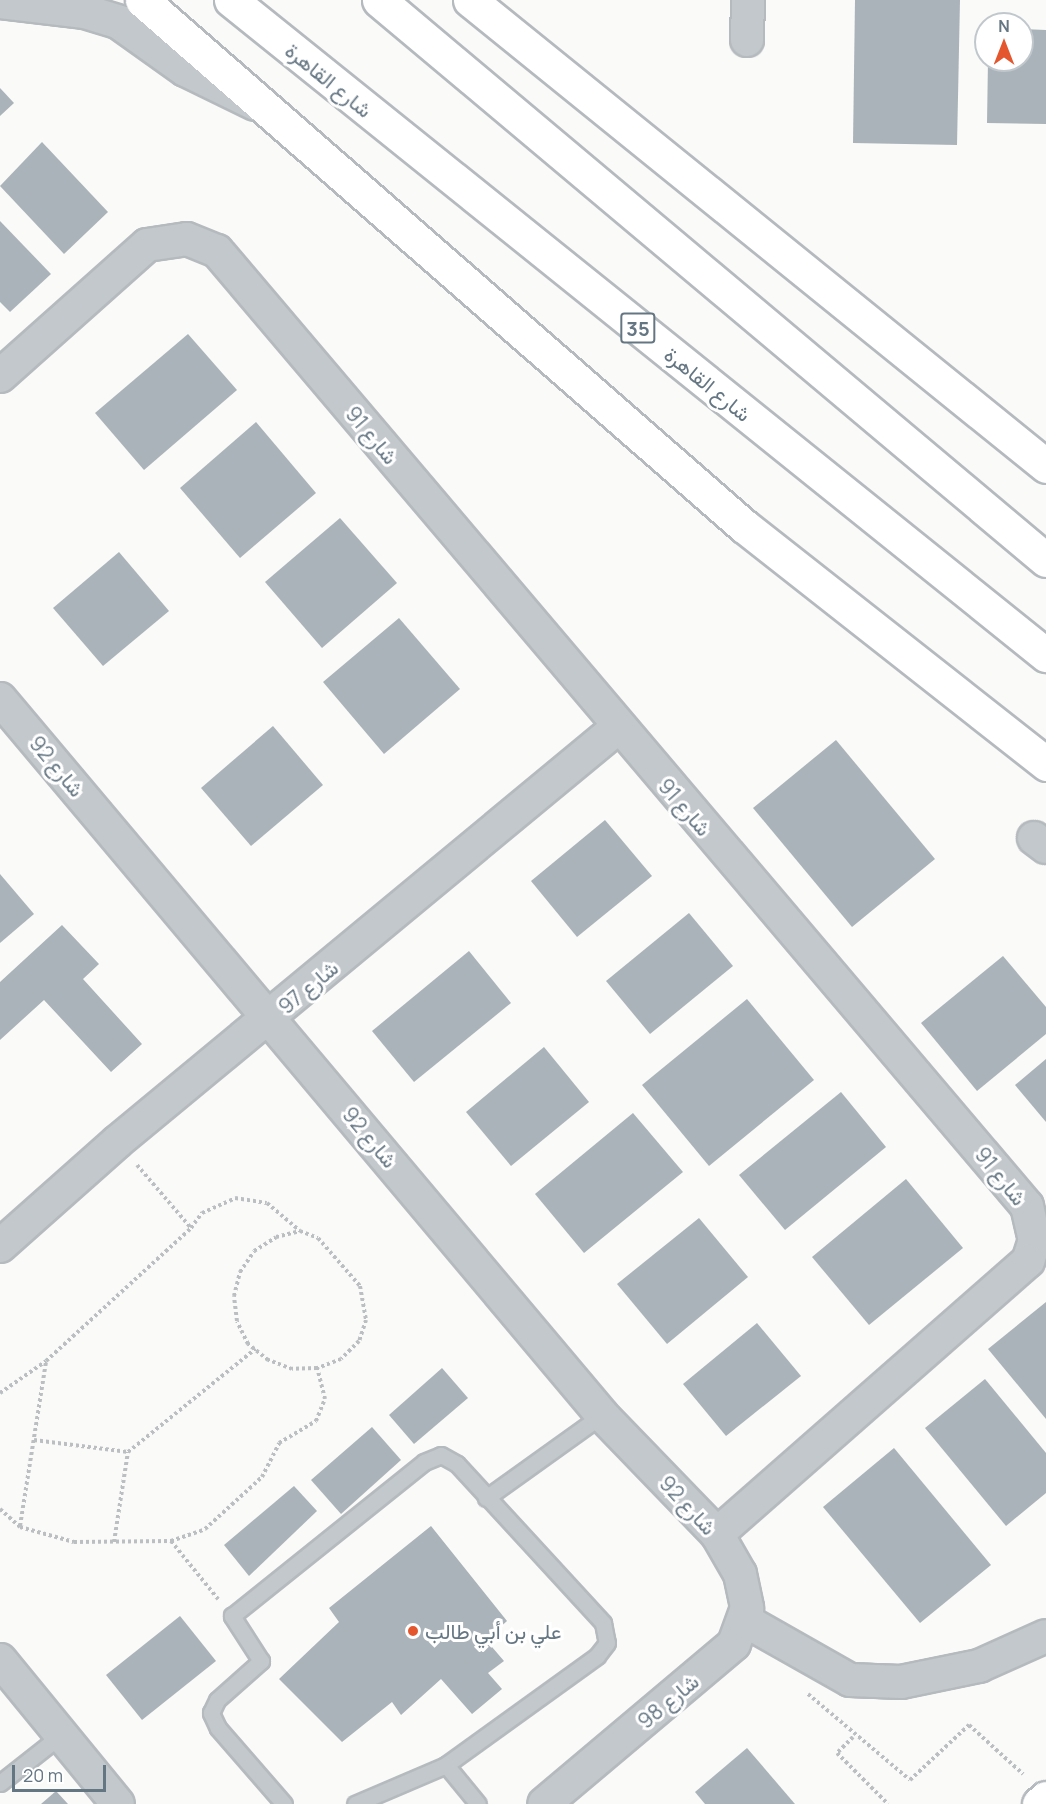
<!DOCTYPE html>
<html>
<head>
<meta charset="utf-8">
<style>
  body { margin:0 }
  #map { position:relative; width:1046px; height:1804px; overflow:hidden; background:#fafaf8; font-family:Manrope,Vazirmatn,sans-serif }
  div>[style] { position:absolute }
  [style*='--x'] { left:calc(var(--x)*1px); top:calc(var(--y)*1px); width:calc(var(--w)*1px); rotate:calc(var(--a)*1deg) }
  .building>* { inset:0; background:#aab3b9 }
  .path>* { height:4px; margin-top:-2px; transform-origin:0; background:repeating-linear-gradient(90deg,#bbbfc2 0 3px,transparent 0 6px) }
  .roads { filter:drop-shadow(2px 0 #b5babe) drop-shadow(-2px 0 #b5babe) drop-shadow(0 2px #b5babe) drop-shadow(0 -2px #b5babe) }
  .service>* { height:15px; margin:-7.5px; padding:0 7.5px; transform-origin:7.5px; border-radius:7.5px; background:#c3c8cc }
  .minor>* { height:32px; margin:-16px; padding:0 16px; transform-origin:16px; border-radius:16px; background:#c3c8cc }
  .tertiary>* { height:33px; margin:-16.5px; padding:0 16.5px; transform-origin:16.5px; border-radius:16.5px; background:#c3c8cc }
  .primary>* { height:33px; margin:-16.5px; padding:0 16.5px; transform-origin:16.5px; border-radius:16.5px; background:#fff }
  .dots>* { width:16px; height:16px; translate:-50% -50%; box-sizing:border-box; border:3px solid #fff; border-radius:50% }
  span { translate:-50% -50%; white-space:nowrap; text-align:center; line-height:1.15; -webkit-text-stroke:6px #fff; paint-order:stroke }
  .shield-label span { padding:2px 4px; background:#fff; border:2px solid; border-radius:4px; -webkit-text-stroke-width:0 }
  .shield-label { font-size:20px; color:#657683; font-weight:700 }
  .street-label { font-size:21px; color:#657683 }
  .poi-label { font-size:21px; color:#657683 }
  .left { translate:0 -50%; text-align:left }
  .north { position:absolute; left:974px; top:12px; width:60px; height:60px; box-sizing:border-box; background:#fff; border:2px solid #c1c8cd; border-radius:50%; rotate:0deg; font-size:16px; font-weight:700; line-height:24px; text-align:center; color:#657683 }
  .north::after { content:''; display:block; margin:auto; width:21px; height:27px; background:#e4572e; clip-path:polygon(50% 0,100% 100%,50% 72%,0 100%) }
  .scale { position:absolute; left:12px; top:1765px; width:94px; height:27px; box-sizing:border-box; border:3px solid #657683; border-top:0; padding-left:8px; font-size:18px; line-height:21px; white-space:nowrap; color:#657683; -webkit-text-stroke:4px #fff; paint-order:stroke }
</style>
</head>
<body>
<div id="map">
  <div class="building">
    <i style="clip-path:polygon(855px 0,960px 0,957px 145px,853px 143px)"></i>
    <i style="clip-path:polygon(1022px 29px,1046px 30px,1046px 124px,987px 123px,988px 60px,1022px 60px)"></i>
    <i style="clip-path:polygon(0 88px,14px 103px,0 116px)"></i>
    <i style="clip-path:polygon(42px 142px,108px 212px,64px 254px,0 186px)"></i>
    <i style="clip-path:polygon(0 221px,51px 274px,10px 312px,0 302px)"></i>
    <i style="clip-path:polygon(188px 334px,237px 390px,144px 470px,95px 413px)"></i>
    <i style="clip-path:polygon(256px 422px,316px 493px,240px 558px,180px 488px)"></i>
    <i style="clip-path:polygon(340px 518px,397px 583px,322px 648px,265px 582px)"></i>
    <i style="clip-path:polygon(119px 552px,169px 611px,103px 666px,53px 608px)"></i>
    <i style="clip-path:polygon(399px 618px,460px 689px,384px 754px,323px 682px)"></i>
    <i style="clip-path:polygon(273px 726px,323px 785px,251px 846px,201px 788px)"></i>
    <i style="clip-path:polygon(836px 740px,935px 859px,852px 927px,753px 808px)"></i>
    <i style="clip-path:polygon(605px 820px,652px 876px,577px 937px,531px 881px)"></i>
    <i style="clip-path:polygon(0 874px,34px 914px,0 943px)"></i>
    <i style="clip-path:polygon(689px 913px,733px 966px,650px 1034px,606px 981px)"></i>
    <i style="clip-path:polygon(62px 925px,99px 964px,83px 979px,142px 1044px,111px 1072px,44px 1000px,0 1040px,0 982px)"></i>
    <i style="clip-path:polygon(469px 951px,511px 1003px,414px 1082px,372px 1031px)"></i>
    <i style="clip-path:polygon(1003px 956px,1046px 1007px,1046px 1034px,977px 1091px,921px 1023px)"></i>
    <i style="clip-path:polygon(747px 999px,814px 1080px,709px 1166px,642px 1085px)"></i>
    <i style="clip-path:polygon(544px 1047px,589px 1102px,511px 1166px,466px 1112px)"></i>
    <i style="clip-path:polygon(1046px 1059px,1046px 1122px,1015px 1085px)"></i>
    <i style="clip-path:polygon(841px 1092px,886px 1147px,785px 1230px,739px 1175px)"></i>
    <i style="clip-path:polygon(633px 1113px,683px 1172px,584px 1253px,535px 1194px)"></i>
    <i style="clip-path:polygon(906px 1179px,963px 1248px,869px 1325px,812px 1257px)"></i>
    <i style="clip-path:polygon(699px 1218px,748px 1277px,667px 1344px,617px 1284px)"></i>
    <i style="clip-path:polygon(1046px 1302px,1046px 1419px,988px 1349px)"></i>
    <i style="clip-path:polygon(757px 1323px,801px 1376px,726px 1436px,683px 1384px)"></i>
    <i style="clip-path:polygon(442px 1368px,468px 1398px,414px 1444px,389px 1415px)"></i>
    <i style="clip-path:polygon(985px 1379px,1046px 1453px,1046px 1493px,1006px 1526px,925px 1428px)"></i>
    <i style="clip-path:polygon(372px 1427px,401px 1460px,341px 1514px,311px 1480px)"></i>
    <i style="clip-path:polygon(894px 1448px,991px 1565px,920px 1623px,823px 1507px)"></i>
    <i style="clip-path:polygon(294px 1486px,317px 1511px,249px 1576px,224px 1545px)"></i>
    <i style="clip-path:polygon(431px 1526px,507px 1621px,486px 1640px,504px 1661px,488px 1673px,502px 1689px,472px 1714px,441px 1679px,401px 1715px,392px 1702px,342px 1742px,279px 1679px,339px 1622px,329px 1608px)"></i>
    <i style="clip-path:polygon(180px 1616px,216px 1661px,142px 1720px,106px 1675px)"></i>
    <i style="clip-path:polygon(747px 1748px,795px 1804px,705px 1804px,695px 1792px)"></i>
    <i style="clip-path:polygon(56px 1791px,68px 1804px,41px 1804px)"></i>
  </div>
  <div class="path">
    <i style="--x:137;--y:1165;--w:83;--a:49.4"></i>
    <i style="--x:0;--y:1393;--w:56;--a:-34.8"></i>
    <i style="--x:46;--y:1361;--w:197;--a:-42.5"></i>
    <i style="--x:191;--y:1228;--w:19;--a:-54"></i>
    <i style="--x:202;--y:1213;--w:36;--a:-24"></i>
    <i style="--x:235;--y:1198;--w:32;--a:9"></i>
    <i style="--x:267;--y:1203;--w:43;--a:40.3"></i>
    <i style="--x:300;--y:1231;--w:19;--a:21"></i>
    <i style="--x:318;--y:1238;--w:64;--a:48.8"></i>
    <i style="--x:360;--y:1286;--w:35;--a:80"></i>
    <i style="--x:366;--y:1320;--w:22;--a:108"></i>
    <i style="--x:359;--y:1341;--w:25;--a:135"></i>
    <i style="--x:341;--y:1359;--w:26;--a:159"></i>
    <i style="--x:317;--y:1368;--w:25;--a:178"></i>
    <i style="--x:292;--y:1369;--w:26;--a:-159"></i>
    <i style="--x:268;--y:1360;--w:26;--a:-141"></i>
    <i style="--x:248;--y:1344;--w:25;--a:-116"></i>
    <i style="--x:237;--y:1321;--w:25;--a:-97"></i>
    <i style="--x:234;--y:1296;--w:25;--a:-76"></i>
    <i style="--x:240;--y:1272;--w:25;--a:-56"></i>
    <i style="--x:254;--y:1251;--w:26;--a:-32"></i>
    <i style="--x:276;--y:1237;--w:25;--a:-14"></i>
    <i style="--x:34;--y:1440;--w:95;--a:7.3"></i>
    <i style="--x:0;--y:1509;--w:27;--a:42"></i>
    <i style="--x:20;--y:1527;--w:56;--a:15.5"></i>
    <i style="--x:74;--y:1542;--w:97;--a:-0.6"></i>
    <i style="--x:171;--y:1541;--w:36;--a:-19"></i>
    <i style="--x:205;--y:1529;--w:77;--a:-42.4"></i>
    <i style="--x:262;--y:1477;--w:38;--a:-63"></i>
    <i style="--x:279;--y:1443;--w:43;--a:-30.7"></i>
    <i style="--x:316;--y:1421;--w:24;--a:-68"></i>
    <i style="--x:325;--y:1399;--w:32;--a:-104"></i>
    <i style="--x:20;--y:1526;--w:166;--a:-81"></i>
    <i style="--x:171;--y:1541;--w:75;--a:51"></i>
    <i style="--x:114;--y:1542;--w:91;--a:-81.2"></i>
    <i style="--x:128;--y:1452;--w:164;--a:-39"></i>
    <i style="--x:808;--y:1694;--w:133;--a:40.1"></i>
    <i style="--x:910;--y:1780;--w:81;--a:-43"></i>
    <i style="--x:969;--y:1725;--w:73;--a:42.2"></i>
    <i style="--x:853;--y:1737;--w:23;--a:135"></i>
    <i style="--x:837;--y:1753;--w:72;--a:45"></i>
  </div>
  <div class="roads">
    <div class="service">
      <i style="--x:486;--y:1498;--w:143;--a:-35.6"></i>
      <i style="--x:446;--y:1765;--w:50;--a:50.6"></i>
      <i style="--x:0;--y:1783;--w:78;--a:-38.2"></i>
      <i style="--x:284;--y:1804;--w:101;--a:-131"></i>
      <i style="--x:218;--y:1728;--w:17;--a:-115"></i>
      <i style="--x:211;--y:1713;--w:14;--a:-65"></i>
      <i style="--x:217;--y:1700;--w:59;--a:-41.6"></i>
      <i style="--x:261;--y:1661;--w:54;--a:-122.8"></i>
      <i style="--x:232;--y:1616;--w:246;--a:-38.7"></i>
      <i style="--x:424;--y:1462;--w:18;--a:-22"></i>
      <i style="--x:441;--y:1455;--w:18;--a:29"></i>
      <i style="--x:457;--y:1464;--w:216;--a:47.4"></i>
      <i style="--x:603;--y:1623;--w:20;--a:79"></i>
      <i style="--x:607;--y:1643;--w:16;--a:128"></i>
      <i style="--x:597;--y:1656;--w:186;--a:144.2"></i>
      <i style="--x:446;--y:1765;--w:99;--a:156.8"></i>
    </div>
    <div class="minor">
      <i style="--x:747;--y:40;--w:40;--a:-88.6"></i>
      <i style="--x:0;--y:376;--w:197;--a:-41.7"></i>
      <i style="--x:147;--y:245;--w:40;--a:-8.5"></i>
      <i style="--x:187;--y:239;--w:32;--a:22"></i>
      <i style="--x:217;--y:251;--w:1252;--a:49.7"></i>
      <i style="--x:1027;--y:1206;--w:35;--a:77"></i>
      <i style="--x:1035;--y:1240;--w:22;--a:108"></i>
      <i style="--x:1028;--y:1261;--w:414;--a:138.7"></i>
      <i style="--x:0;--y:699;--w:935;--a:49.94"></i>
      <i style="--x:602;--y:1415;--w:165;--a:46"></i>
      <i style="--x:717;--y:1534;--w:46;--a:60.1"></i>
      <i style="--x:740;--y:1574;--w:35;--a:78"></i>
      <i style="--x:747;--y:1608;--w:38;--a:110"></i>
      <i style="--x:734;--y:1644;--w:248;--a:139.9"></i>
      <i style="--x:1034;--y:838;--w:15;--a:37"></i>
      <i style="--x:0;--y:1246;--w:157;--a:-41.6"></i>
      <i style="--x:117;--y:1142;--w:649;--a:-39.62"></i>
      <i style="--x:744;--y:1620;--w:122;--a:29.5"></i>
      <i style="--x:850;--y:1680;--w:51;--a:2.2"></i>
      <i style="--x:901;--y:1682;--w:80;--a:-11.6"></i>
      <i style="--x:979;--y:1666;--w:73;--a:-24.1"></i>
      <i style="--x:0;--y:1660;--w:186;--a:50.7"></i>
    </div>
    <div class="tertiary">
      <i style="--x:0;--y:1;--w:85;--a:6.8"></i>
      <i style="--x:84;--y:11;--w:37;--a:17"></i>
      <i style="--x:119;--y:22;--w:81;--a:35.5"></i>
      <i style="--x:185;--y:69;--w:78;--a:25.9"></i>
    </div>
    <div class="primary">
      <i style="--x:142;--y:0;--w:799;--a:41.15"></i>
      <i style="--x:744;--y:526;--w:385;--a:38.2"></i>
      <i style="--x:231;--y:0;--w:1046;--a:38.79"></i>
      <i style="--x:379;--y:0;--w:871;--a:40.02"></i>
      <i style="--x:470;--y:0;--w:741;--a:38.97"></i>
      <i style="--x:1039;--y:1804;--w:9;--a:-41"></i>
    </div>
  </div>
  <div class="dots">
    <i style="left:413px;top:1631px;background:#e4572e"></i>
  </div>
  <div class="shield-label">
    <span style="left:638px;top:328px">35</span>
  </div>
  <div class="street-label">
    <span style="left:329px;top:80px;rotate:39deg">شارع القاهرة</span>
    <span style="left:708px;top:384px;rotate:39deg">شارع القاهرة</span>
    <span style="left:372px;top:435px;rotate:50deg">شارع 91</span>
    <span style="left:57px;top:766px;rotate:50deg">شارع 92</span>
    <span style="left:685px;top:807px;rotate:49deg">شارع 91</span>
    <span style="left:308px;top:987px;rotate:-40deg">شارع 97</span>
    <span style="left:370px;top:1137px;rotate:50deg">شارع 92</span>
    <span style="left:1001px;top:1176px;rotate:51deg">شارع 91</span>
    <span style="left:688px;top:1505px;rotate:47deg">شارع 92</span>
    <span style="left:668px;top:1701px;rotate:-40deg">شارع 98</span>
  </div>
  <div class="poi-label">
    <span class="left" style="left:425px;top:1631px">علي بن أبي طالب</span>
  </div>
  <div class="north">N</div>
  <div class="scale">20 m</div>
</div>
</body>
</html>
